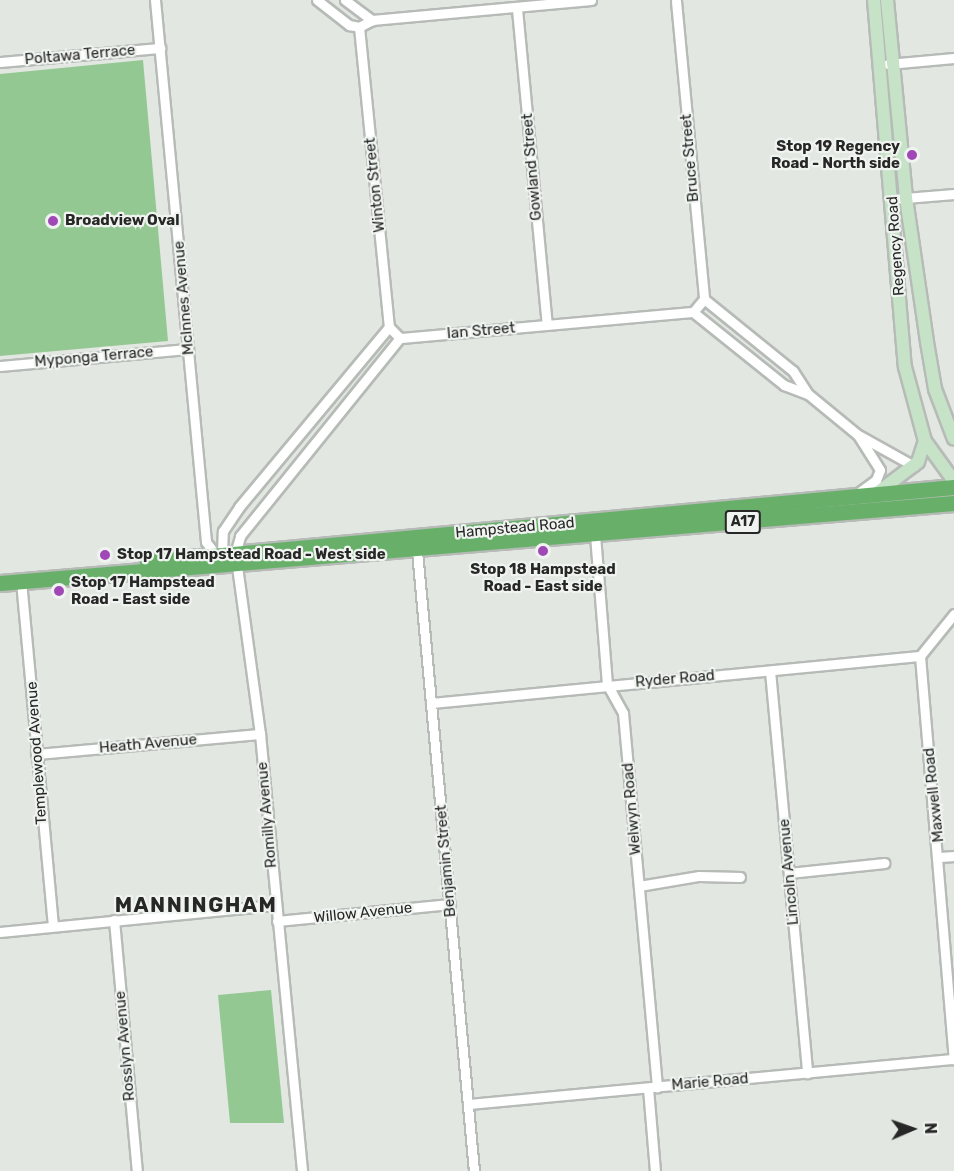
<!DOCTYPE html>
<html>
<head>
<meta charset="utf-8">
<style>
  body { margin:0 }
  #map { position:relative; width:954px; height:1171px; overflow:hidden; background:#e3e7e2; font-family:Rubik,sans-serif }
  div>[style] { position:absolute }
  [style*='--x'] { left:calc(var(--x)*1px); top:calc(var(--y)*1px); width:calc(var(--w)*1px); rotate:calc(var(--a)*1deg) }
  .green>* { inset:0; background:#94c893 }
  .roads { filter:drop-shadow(2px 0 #b7bbb7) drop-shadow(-2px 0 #b7bbb7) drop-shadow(0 2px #b7bbb7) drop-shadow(0 -2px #b7bbb7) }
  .minor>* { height:9px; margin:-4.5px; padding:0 4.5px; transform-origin:4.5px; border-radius:4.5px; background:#fff }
  .secondary>* { height:12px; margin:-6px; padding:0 6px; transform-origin:6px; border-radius:6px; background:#c6e2c7 }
  .trunk>* { height:15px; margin:-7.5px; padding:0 7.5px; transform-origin:7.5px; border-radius:7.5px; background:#68b06a }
  .dots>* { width:16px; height:16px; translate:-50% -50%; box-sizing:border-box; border:3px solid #f0f4f0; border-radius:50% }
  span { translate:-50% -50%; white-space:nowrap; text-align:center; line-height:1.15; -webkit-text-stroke:4.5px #f0f4f0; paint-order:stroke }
  .shield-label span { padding:2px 4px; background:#f0f4f0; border:2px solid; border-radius:4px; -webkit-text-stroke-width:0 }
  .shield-label { font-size:14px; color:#262726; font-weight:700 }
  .street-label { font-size:15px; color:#262726 }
  .poi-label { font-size:15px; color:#262726; font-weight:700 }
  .right { translate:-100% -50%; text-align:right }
  .left { translate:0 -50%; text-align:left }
  .district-label { font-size:21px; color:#262726; font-weight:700; letter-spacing:1.5px }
  .north { position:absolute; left:882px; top:1099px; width:60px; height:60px; -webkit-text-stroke:4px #f0f4f0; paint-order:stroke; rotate:88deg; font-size:16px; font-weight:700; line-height:24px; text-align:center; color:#262726 }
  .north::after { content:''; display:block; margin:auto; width:21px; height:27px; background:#262726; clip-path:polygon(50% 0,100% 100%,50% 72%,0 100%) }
</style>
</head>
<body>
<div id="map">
  <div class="green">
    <i style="clip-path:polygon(143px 60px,168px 341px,0 356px,0 74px)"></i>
    <i style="clip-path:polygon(271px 990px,284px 1123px,230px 1123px,218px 995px)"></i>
  </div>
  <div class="roads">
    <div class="minor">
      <i style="--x:155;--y:0;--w:544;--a:84.62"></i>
      <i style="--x:206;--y:542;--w:18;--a:52"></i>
      <i style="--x:317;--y:0;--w:41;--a:38"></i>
      <i style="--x:349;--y:25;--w:10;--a:11"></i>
      <i style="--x:359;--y:27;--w:15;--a:-28"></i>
      <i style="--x:372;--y:20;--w:220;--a:-5.2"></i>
      <i style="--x:345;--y:0;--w:34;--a:37"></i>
      <i style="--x:676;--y:1;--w:299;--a:84.6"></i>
      <i style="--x:704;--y:299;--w:17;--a:130"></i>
      <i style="--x:517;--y:9;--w:317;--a:84.6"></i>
      <i style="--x:359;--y:27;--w:301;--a:84.3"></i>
      <i style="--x:389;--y:327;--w:16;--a:45"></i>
      <i style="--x:0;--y:62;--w:161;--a:-5"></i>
      <i style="--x:888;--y:64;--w:66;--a:-5.2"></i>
      <i style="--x:893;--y:199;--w:61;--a:-4.7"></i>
      <i style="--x:704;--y:299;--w:114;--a:39"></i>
      <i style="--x:793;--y:371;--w:27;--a:57"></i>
      <i style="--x:808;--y:394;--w:65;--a:39.4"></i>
      <i style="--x:858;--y:435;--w:41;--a:57.8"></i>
      <i style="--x:880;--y:470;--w:11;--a:112"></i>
      <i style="--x:876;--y:480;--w:22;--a:144"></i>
      <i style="--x:0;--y:366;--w:189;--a:-5.2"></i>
      <i style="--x:860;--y:436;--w:62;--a:29.1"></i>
      <i style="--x:595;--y:535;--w:149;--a:85.4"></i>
      <i style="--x:607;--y:684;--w:33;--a:61"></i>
      <i style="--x:623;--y:713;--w:376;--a:84.8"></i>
      <i style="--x:417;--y:551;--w:623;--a:84.75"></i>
      <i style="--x:222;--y:554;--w:23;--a:-88"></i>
      <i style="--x:223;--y:531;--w:29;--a:-56"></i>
      <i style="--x:239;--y:507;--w:234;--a:-50.2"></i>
      <i style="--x:235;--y:554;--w:19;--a:-74"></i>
      <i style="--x:240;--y:536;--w:255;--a:-51.1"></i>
      <i style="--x:400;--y:338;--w:294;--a:-5.1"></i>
      <i style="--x:693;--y:312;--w:117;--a:38.7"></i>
      <i style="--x:784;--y:385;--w:26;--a:21"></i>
      <i style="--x:237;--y:566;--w:170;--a:82.2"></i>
      <i style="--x:260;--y:734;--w:439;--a:84.5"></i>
      <i style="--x:21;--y:581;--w:346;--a:84.7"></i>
      <i style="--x:954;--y:614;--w:54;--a:129"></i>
      <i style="--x:920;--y:656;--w:405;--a:85.2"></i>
      <i style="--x:770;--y:671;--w:404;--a:84.7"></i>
      <i style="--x:431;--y:703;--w:491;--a:-5.5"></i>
      <i style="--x:36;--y:754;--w:225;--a:-5.1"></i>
      <i style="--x:940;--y:857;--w:14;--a:-4"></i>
      <i style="--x:789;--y:873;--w:96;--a:-6"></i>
      <i style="--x:639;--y:886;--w:61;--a:-9.5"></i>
      <i style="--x:699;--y:876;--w:41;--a:1.4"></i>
      <i style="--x:114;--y:920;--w:252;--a:84.8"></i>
      <i style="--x:277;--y:921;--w:174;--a:-5.6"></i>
      <i style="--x:0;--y:932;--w:276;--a:-5.6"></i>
      <i style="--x:648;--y:1088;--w:83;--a:85.2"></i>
      <i style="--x:468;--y:1104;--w:487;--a:-5.3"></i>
    </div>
    <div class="secondary">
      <i style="--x:874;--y:0;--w:368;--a:85.2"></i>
      <i style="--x:905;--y:367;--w:77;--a:74.9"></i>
      <i style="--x:925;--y:441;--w:49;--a:54.1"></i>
      <i style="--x:887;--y:0;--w:199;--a:84.5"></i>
      <i style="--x:906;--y:198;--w:146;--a:81.7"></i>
      <i style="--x:927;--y:342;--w:48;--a:80.3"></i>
      <i style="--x:935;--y:389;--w:53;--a:69.2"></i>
      <i style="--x:877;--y:493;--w:51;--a:-37.1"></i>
      <i style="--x:918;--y:462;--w:22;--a:-72"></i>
    </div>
    <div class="trunk">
      <i style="--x:147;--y:562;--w:810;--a:-5.31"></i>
      <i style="--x:0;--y:583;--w:957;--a:-4.79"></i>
    </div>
  </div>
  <div class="dots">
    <i style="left:912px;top:155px;background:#a049b6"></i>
    <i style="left:53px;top:221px;background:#a049b6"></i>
    <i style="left:543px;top:551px;background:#a049b6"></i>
    <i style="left:105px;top:555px;background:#a049b6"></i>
    <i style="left:59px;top:591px;background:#a049b6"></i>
  </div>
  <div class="shield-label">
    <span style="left:743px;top:522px">A17</span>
  </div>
  <div class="street-label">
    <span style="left:80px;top:55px;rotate:-5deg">Poltawa Terrace</span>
    <span style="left:690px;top:158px;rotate:-95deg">Bruce Street</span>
    <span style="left:532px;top:167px;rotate:-95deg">Gowland Street</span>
    <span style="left:375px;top:185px;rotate:-96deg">Winton Street</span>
    <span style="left:896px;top:246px;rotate:-94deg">Regency Road</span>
    <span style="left:184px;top:298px;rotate:-95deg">McInnes Avenue</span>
    <span style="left:481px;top:331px;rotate:-5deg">Ian Street</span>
    <span style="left:94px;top:357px;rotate:-5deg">Myponga Terrace</span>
    <span style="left:515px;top:528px;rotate:-5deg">Hampstead Road</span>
    <span style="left:675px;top:679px;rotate:-5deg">Ryder Road</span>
    <span style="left:148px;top:744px;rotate:-5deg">Heath Avenue</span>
    <span style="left:37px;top:753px;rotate:-94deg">Templewood Avenue</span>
    <span style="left:934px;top:795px;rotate:-96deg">Maxwell Road</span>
    <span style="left:632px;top:809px;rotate:-95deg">Welwyn Road</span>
    <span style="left:267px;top:815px;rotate:-95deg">Romilly Avenue</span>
    <span style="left:446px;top:861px;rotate:-95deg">Benjamin Street</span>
    <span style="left:789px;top:872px;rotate:-95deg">Lincoln Avenue</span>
    <span style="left:363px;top:913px;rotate:-6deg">Willow Avenue</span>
    <span style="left:125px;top:1046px;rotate:-95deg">Rosslyn Avenue</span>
    <span style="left:710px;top:1082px;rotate:-5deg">Marie Road</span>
  </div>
  <div class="poi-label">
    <span class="right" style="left:900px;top:155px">Stop 19 Regency<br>Road - North side</span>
    <span class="left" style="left:65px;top:221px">Broadview Oval</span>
    <span class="left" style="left:117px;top:555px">Stop 17 Hampstead Road - West side</span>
    <span style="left:543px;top:578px">Stop 18 Hampstead<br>Road - East side</span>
    <span class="left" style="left:71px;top:591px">Stop 17 Hampstead<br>Road - East side</span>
  </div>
  <div class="district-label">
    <span style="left:196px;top:905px">MANNINGHAM</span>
  </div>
  <div class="north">N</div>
</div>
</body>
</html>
